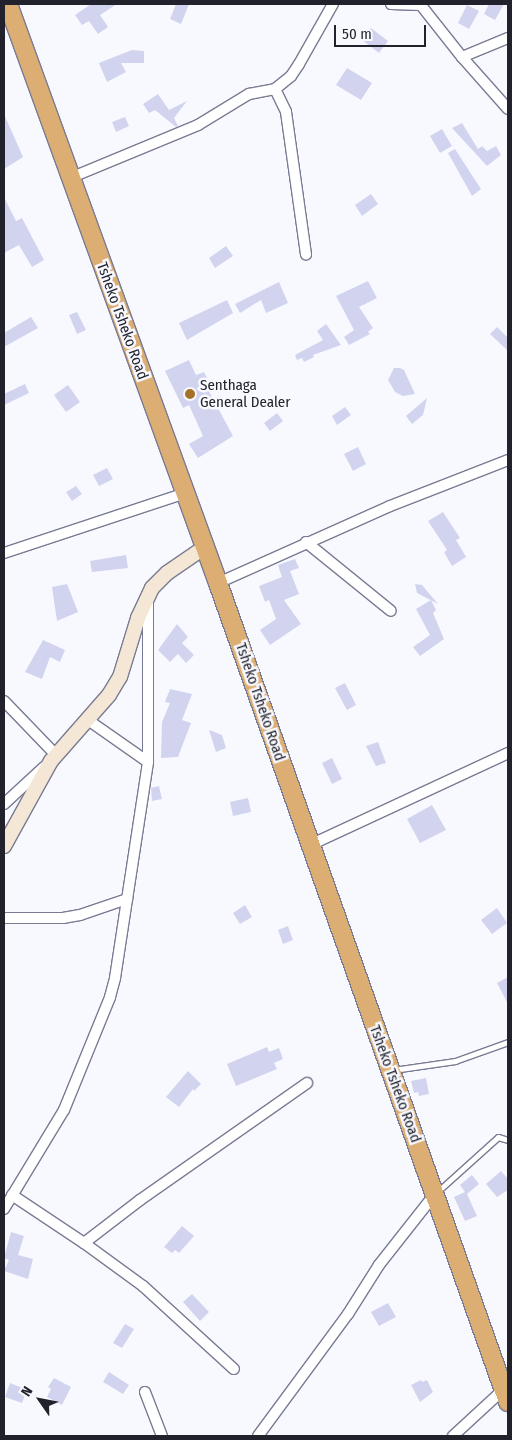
<!DOCTYPE html>
<html>
<head>
<meta charset="utf-8">
<style>
  body { margin:0 }
  #map { position:relative; width:512px; height:1440px; overflow:hidden; background:#f8f9ff; font-family:"Fira Sans Condensed",sans-serif }
  div>[style] { position:absolute }
  [style*='--x'] { left:calc(var(--x)*1px); top:calc(var(--y)*1px); width:calc(var(--w)*1px); rotate:calc(var(--a)*1deg) }
  .building>* { inset:0; background:#d2d4ef }
  .roads { filter:drop-shadow(1px 0 #797b93) drop-shadow(-1px 0 #797b93) drop-shadow(0 1px #797b93) drop-shadow(0 -1px #797b93) }
  .lane>* { height:5px; margin:-2.5px; padding:0 2.5px; transform-origin:2.5px; border-radius:2.5px; background:#fff }
  .street>* { height:10px; margin:-5px; padding:0 5px; transform-origin:5px; border-radius:5px; background:#fff }
  .secondary>* { height:14px; margin:-7px; padding:0 7px; transform-origin:7px; border-radius:7px; background:#f5e7d5 }
  .highway>* { height:18px; margin:-9px; padding:0 9px; transform-origin:9px; border-radius:9px; background:#ddae73 }
  .dots>* { width:14px; height:14px; translate:-50% -50%; box-sizing:border-box; border:2px solid #f8f9ff; border-radius:50% }
  span { translate:-50% -50%; white-space:nowrap; text-align:center; line-height:1.15; -webkit-text-stroke:5px #f8f9ff; paint-order:stroke }
  .street-label { font-size:15px; color:#21222b }
  .poi-label { font-size:15px; color:#21222b }
  .left { translate:0 -50%; text-align:left }
  .frame { position:absolute; inset:0; border:5px solid #21222b; pointer-events:none }
  .north { position:absolute; left:15px; top:1375px; width:50px; height:50px; -webkit-text-stroke:4px #f8f9ff; paint-order:stroke; rotate:303deg; font-size:14px; font-weight:700; line-height:20px; text-align:center; color:#21222b }
  .north::after { content:''; display:block; margin:auto; width:18px; height:22px; background:#21222b; clip-path:polygon(50% 0,100% 100%,50% 72%,0 100%) }
  .scale { position:absolute; left:334px; top:25px; width:92px; height:22px; box-sizing:border-box; border:2px solid #21222b; border-top:0; padding-left:6px; font-size:15px; line-height:18px; white-space:nowrap; color:#21222b; -webkit-text-stroke:4px #f8f9ff; paint-order:stroke }
</style>
</head>
<body>
<div id="map">
  <div class="building">
    <i style="clip-path:polygon(91px 4px,117px 4px,100px 15px,108px 27px,98px 34px,89px 21px,82px 25px,75px 15px)"></i>
    <i style="clip-path:polygon(176px 4px,189px 4px,181px 24px,170px 19px)"></i>
    <i style="clip-path:polygon(489px 4px,504px 4px,495px 20px,484px 14px)"></i>
    <i style="clip-path:polygon(467px 5px,479px 11px,469px 29px,458px 23px)"></i>
    <i style="clip-path:polygon(371px 28px,388px 41px,379px 53px,362px 40px)"></i>
    <i style="clip-path:polygon(132px 50px,144px 51px,144px 63px,121px 63px,126px 72px,107px 82px,99px 63px)"></i>
    <i style="clip-path:polygon(347px 68px,372px 83px,361px 100px,336px 85px)"></i>
    <i style="clip-path:polygon(158px 94px,169px 110px,187px 101px,174px 118px,178px 126px,176px 127px,155px 110px,149px 113px,143px 104px)"></i>
    <i style="clip-path:polygon(4px 114px,23px 157px,4px 169px)"></i>
    <i style="clip-path:polygon(125px 117px,129px 126px,116px 132px,112px 122px)"></i>
    <i style="clip-path:polygon(462px 123px,478px 149px,482px 146px,487px 151px,496px 146px,501px 155px,487px 166px,452px 128px)"></i>
    <i style="clip-path:polygon(442px 129px,452px 146px,440px 153px,430px 136px)"></i>
    <i style="clip-path:polygon(455px 149px,481px 189px,472px 196px,448px 153px)"></i>
    <i style="clip-path:polygon(371px 194px,378px 204px,362px 216px,355px 205px)"></i>
    <i style="clip-path:polygon(4px 197px,16px 221px,22px 218px,44px 260px,32px 267px,19px 245px,4px 253px)"></i>
    <i style="clip-path:polygon(226px 246px,233px 256px,215px 268px,209px 258px)"></i>
    <i style="clip-path:polygon(368px 281px,377px 298px,359px 307px,373px 328px,368px 332px,370px 334px,349px 345px,344px 337px,354px 330px,336px 296px)"></i>
    <i style="clip-path:polygon(279px 282px,288px 303px,266px 313px,261px 300px,240px 313px,235px 304px)"></i>
    <i style="clip-path:polygon(227px 300px,233px 313px,187px 340px,179px 323px)"></i>
    <i style="clip-path:polygon(77px 312px,86px 330px,77px 334px,69px 315px)"></i>
    <i style="clip-path:polygon(31px 317px,38px 328px,4px 347px,4px 333px)"></i>
    <i style="clip-path:polygon(326px 324px,341px 345px,313px 355px,314px 357px,304px 362px,302px 358px,297px 360px,295px 355px,323px 340px,317px 331px)"></i>
    <i style="clip-path:polygon(497px 327px,508px 338px,508px 351px,490px 334px)"></i>
    <i style="clip-path:polygon(189px 360px,196px 375px,204px 372px,209px 382px,205px 384px,233px 436px,198px 458px,189px 444px,203px 436px,189px 405px,183px 408px,165px 371px)"></i>
    <i style="clip-path:polygon(394px 368px,400px 368px,404px 370px,415px 394px,403px 396px,395px 392px,388px 380px)"></i>
    <i style="clip-path:polygon(25px 384px,29px 393px,4px 405px,4px 394px)"></i>
    <i style="clip-path:polygon(68px 385px,80px 402px,66px 412px,54px 395px)"></i>
    <i style="clip-path:polygon(427px 398px,423px 415px,412px 424px,406px 416px)"></i>
    <i style="clip-path:polygon(345px 407px,351px 415px,337px 425px,332px 416px)"></i>
    <i style="clip-path:polygon(277px 413px,283px 421px,270px 431px,264px 423px)"></i>
    <i style="clip-path:polygon(358px 447px,366px 464px,353px 471px,344px 454px)"></i>
    <i style="clip-path:polygon(107px 468px,113px 479px,99px 486px,93px 475px)"></i>
    <i style="clip-path:polygon(76px 486px,82px 494px,72px 501px,66px 492px)"></i>
    <i style="clip-path:polygon(443px 512px,460px 538px,456px 540px,466px 557px,452px 566px,444px 552px,447px 550px,428px 521px)"></i>
    <i style="clip-path:polygon(126px 555px,128px 568px,92px 572px,90px 561px)"></i>
    <i style="clip-path:polygon(295px 559px,299px 568px,290px 571px,299px 594px,284px 600px,301px 624px,270px 645px,260px 630px,276px 619px,269px 600px,265px 602px,259px 586px,282px 577px,278px 565px)"></i>
    <i style="clip-path:polygon(67px 584px,78px 612px,57px 621px,52px 587px)"></i>
    <i style="clip-path:polygon(415px 584px,422px 585px,438px 604px,417px 593px)"></i>
    <i style="clip-path:polygon(431px 600px,436px 610px,433px 613px,444px 639px,420px 656px,413px 647px,430px 635px,416px 609px)"></i>
    <i style="clip-path:polygon(177px 624px,188px 637px,182px 643px,194px 655px,186px 663px,178px 654px,170px 662px,158px 650px)"></i>
    <i style="clip-path:polygon(43px 640px,65px 650px,60px 662px,50px 657px,42px 679px,25px 672px)"></i>
    <i style="clip-path:polygon(345px 683px,356px 705px,347px 710px,335px 688px)"></i>
    <i style="clip-path:polygon(170px 689px,192px 694px,182px 720px,191px 723px,178px 757px,161px 758px,162px 722px,170px 703px,165px 702px)"></i>
    <i style="clip-path:polygon(209px 730px,222px 735px,226px 748px,216px 752px)"></i>
    <i style="clip-path:polygon(378px 742px,386px 763px,376px 766px,366px 746px)"></i>
    <i style="clip-path:polygon(332px 758px,342px 779px,332px 784px,322px 763px)"></i>
    <i style="clip-path:polygon(159px 786px,162px 799px,152px 801px,151px 788px)"></i>
    <i style="clip-path:polygon(248px 798px,251px 812px,233px 816px,230px 802px)"></i>
    <i style="clip-path:polygon(432px 805px,446px 830px,420px 843px,407px 819px)"></i>
    <i style="clip-path:polygon(245px 905px,252px 917px,240px 924px,233px 913px)"></i>
    <i style="clip-path:polygon(497px 908px,507px 923px,492px 934px,481px 920px)"></i>
    <i style="clip-path:polygon(288px 926px,293px 940px,283px 944px,278px 930px)"></i>
    <i style="clip-path:polygon(508px 977px,508px 1004px,497px 983px)"></i>
    <i style="clip-path:polygon(267px 1047px,269px 1052px,279px 1048px,283px 1059px,274px 1063px,277px 1069px,236px 1086px,227px 1064px)"></i>
    <i style="clip-path:polygon(188px 1071px,201px 1084px,194px 1091px,193px 1089px,179px 1107px,166px 1097px)"></i>
    <i style="clip-path:polygon(426px 1078px,429px 1094px,419px 1096px,418px 1092px,414px 1093px,411px 1081px)"></i>
    <i style="clip-path:polygon(501px 1171px,508px 1179px,508px 1190px,497px 1197px,486px 1184px)"></i>
    <i style="clip-path:polygon(472px 1175px,479px 1184px,467px 1194px,477px 1216px,465px 1221px,454px 1197px,465px 1192px,460px 1185px)"></i>
    <i style="clip-path:polygon(182px 1226px,194px 1236px,179px 1253px,175px 1250px,172px 1253px,164px 1247px)"></i>
    <i style="clip-path:polygon(11px 1232px,24px 1236px,18px 1255px,33px 1259px,28px 1279px,4px 1271px,9px 1260px,4px 1258px)"></i>
    <i style="clip-path:polygon(192px 1294px,209px 1312px,200px 1321px,183px 1302px)"></i>
    <i style="clip-path:polygon(388px 1303px,396px 1317px,379px 1326px,371px 1312px)"></i>
    <i style="clip-path:polygon(125px 1324px,134px 1329px,122px 1348px,113px 1343px)"></i>
    <i style="clip-path:polygon(109px 1372px,129px 1385px,123px 1394px,103px 1382px)"></i>
    <i style="clip-path:polygon(54px 1378px,71px 1387px,62px 1405px,47px 1397px,51px 1389px,48px 1387px)"></i>
    <i style="clip-path:polygon(421px 1380px,422px 1382px,427px 1380px,433px 1392px,420px 1402px,411px 1385px)"></i>
    <i style="clip-path:polygon(10px 1383px,27px 1390px,22px 1403px,5px 1397px)"></i>
  </div>
  <div class="roads">
    <div class="lane">
      <i style="--x:393;--y:1070;--w:63;--a:-8.3"></i>
      <i style="--x:455;--y:1061;--w:56;--a:-19.7"></i>
      <i style="--x:437;--y:1192;--w:82;--a:-42"></i>
      <i style="--x:498;--y:1137;--w:10;--a:17"></i>
    </div>
    <div class="street">
      <i style="--x:391;--y:4;--w:30;--a:2"></i>
      <i style="--x:420;--y:4;--w:68;--a:51.6"></i>
      <i style="--x:462;--y:57;--w:69;--a:48.5"></i>
      <i style="--x:462;--y:57;--w:50;--a:-22.4"></i>
      <i style="--x:275;--y:89;--w:25;--a:64"></i>
      <i style="--x:286;--y:112;--w:144;--a:82"></i>
      <i style="--x:70;--y:178;--w:139;--a:-22.5"></i>
      <i style="--x:198;--y:125;--w:60;--a:-31.3"></i>
      <i style="--x:249;--y:94;--w:26;--a:-11"></i>
      <i style="--x:275;--y:89;--w:21;--a:-39"></i>
      <i style="--x:291;--y:76;--w:14;--a:-56"></i>
      <i style="--x:299;--y:64;--w:69;--a:-60.5"></i>
      <i style="--x:306;--y:542;--w:109;--a:39.1"></i>
      <i style="--x:4;--y:553;--w:191;--a:-18.3"></i>
      <i style="--x:218;--y:583;--w:188;--a:-24.1"></i>
      <i style="--x:390;--y:506;--w:127;--a:-21.3"></i>
      <i style="--x:4;--y:701;--w:75;--a:46.1"></i>
      <i style="--x:88;--y:720;--w:73;--a:35"></i>
      <i style="--x:4;--y:804;--w:54;--a:-42.8"></i>
      <i style="--x:310;--y:845;--w:218;--a:-24.9"></i>
      <i style="--x:4;--y:918;--w:59;--a:0"></i>
      <i style="--x:63;--y:918;--w:17;--a:-10"></i>
      <i style="--x:80;--y:915;--w:50;--a:-18.8"></i>
      <i style="--x:12;--y:1195;--w:87;--a:33.7"></i>
      <i style="--x:84;--y:1243;--w:71;--a:-37.5"></i>
      <i style="--x:140;--y:1200;--w:204;--a:-35"></i>
      <i style="--x:4;--y:1209;--w:116;--a:-58.8"></i>
      <i style="--x:64;--y:1110;--w:122;--a:-67.8"></i>
      <i style="--x:110;--y:997;--w:20;--a:-75"></i>
      <i style="--x:115;--y:978;--w:219;--a:-81.3"></i>
      <i style="--x:148;--y:762;--w:163;--a:-90"></i>
      <i style="--x:84;--y:1243;--w:73;--a:36.1"></i>
      <i style="--x:143;--y:1286;--w:123;--a:42.4"></i>
      <i style="--x:145;--y:1392;--w:47;--a:68.9"></i>
      <i style="--x:258;--y:1436;--w:152;--a:-53.6"></i>
      <i style="--x:348;--y:1314;--w:58;--a:-57.7"></i>
      <i style="--x:379;--y:1265;--w:89;--a:-51.8"></i>
      <i style="--x:453;--y:1436;--w:69;--a:-42.7"></i>
    </div>
    <div class="secondary">
      <i style="--x:4;--y:846;--w:97;--a:-61.1"></i>
      <i style="--x:51;--y:761;--w:88;--a:-48.7"></i>
      <i style="--x:109;--y:695;--w:21;--a:-59"></i>
      <i style="--x:120;--y:677;--w:62;--a:-73"></i>
      <i style="--x:138;--y:618;--w:33;--a:-65"></i>
      <i style="--x:152;--y:588;--w:21;--a:-45"></i>
      <i style="--x:167;--y:573;--w:46;--a:-34.4"></i>
    </div>
    <div class="highway">
      <i style="--x:8;--y:4;--w:616;--a:70.06"></i>
      <i style="--x:218;--y:583;--w:869;--a:70.5"></i>
    </div>
  </div>
  <div class="dots">
    <i style="left:190px;top:394px;background:#a37127"></i>
  </div>
  <div class="street-label">
    <span style="left:122px;top:321px;rotate:70deg">Tsheko Tsheko Road</span>
    <span style="left:260px;top:702px;rotate:71deg">Tsheko Tsheko Road</span>
    <span style="left:395px;top:1084px;rotate:70deg">Tsheko Tsheko Road</span>
  </div>
  <div class="poi-label">
    <span class="left" style="left:200px;top:394px">Senthaga<br>General Dealer</span>
  </div>
  <div class="frame"></div>
  <div class="north">N</div>
  <div class="scale">50 m</div>
</div>
</body>
</html>
